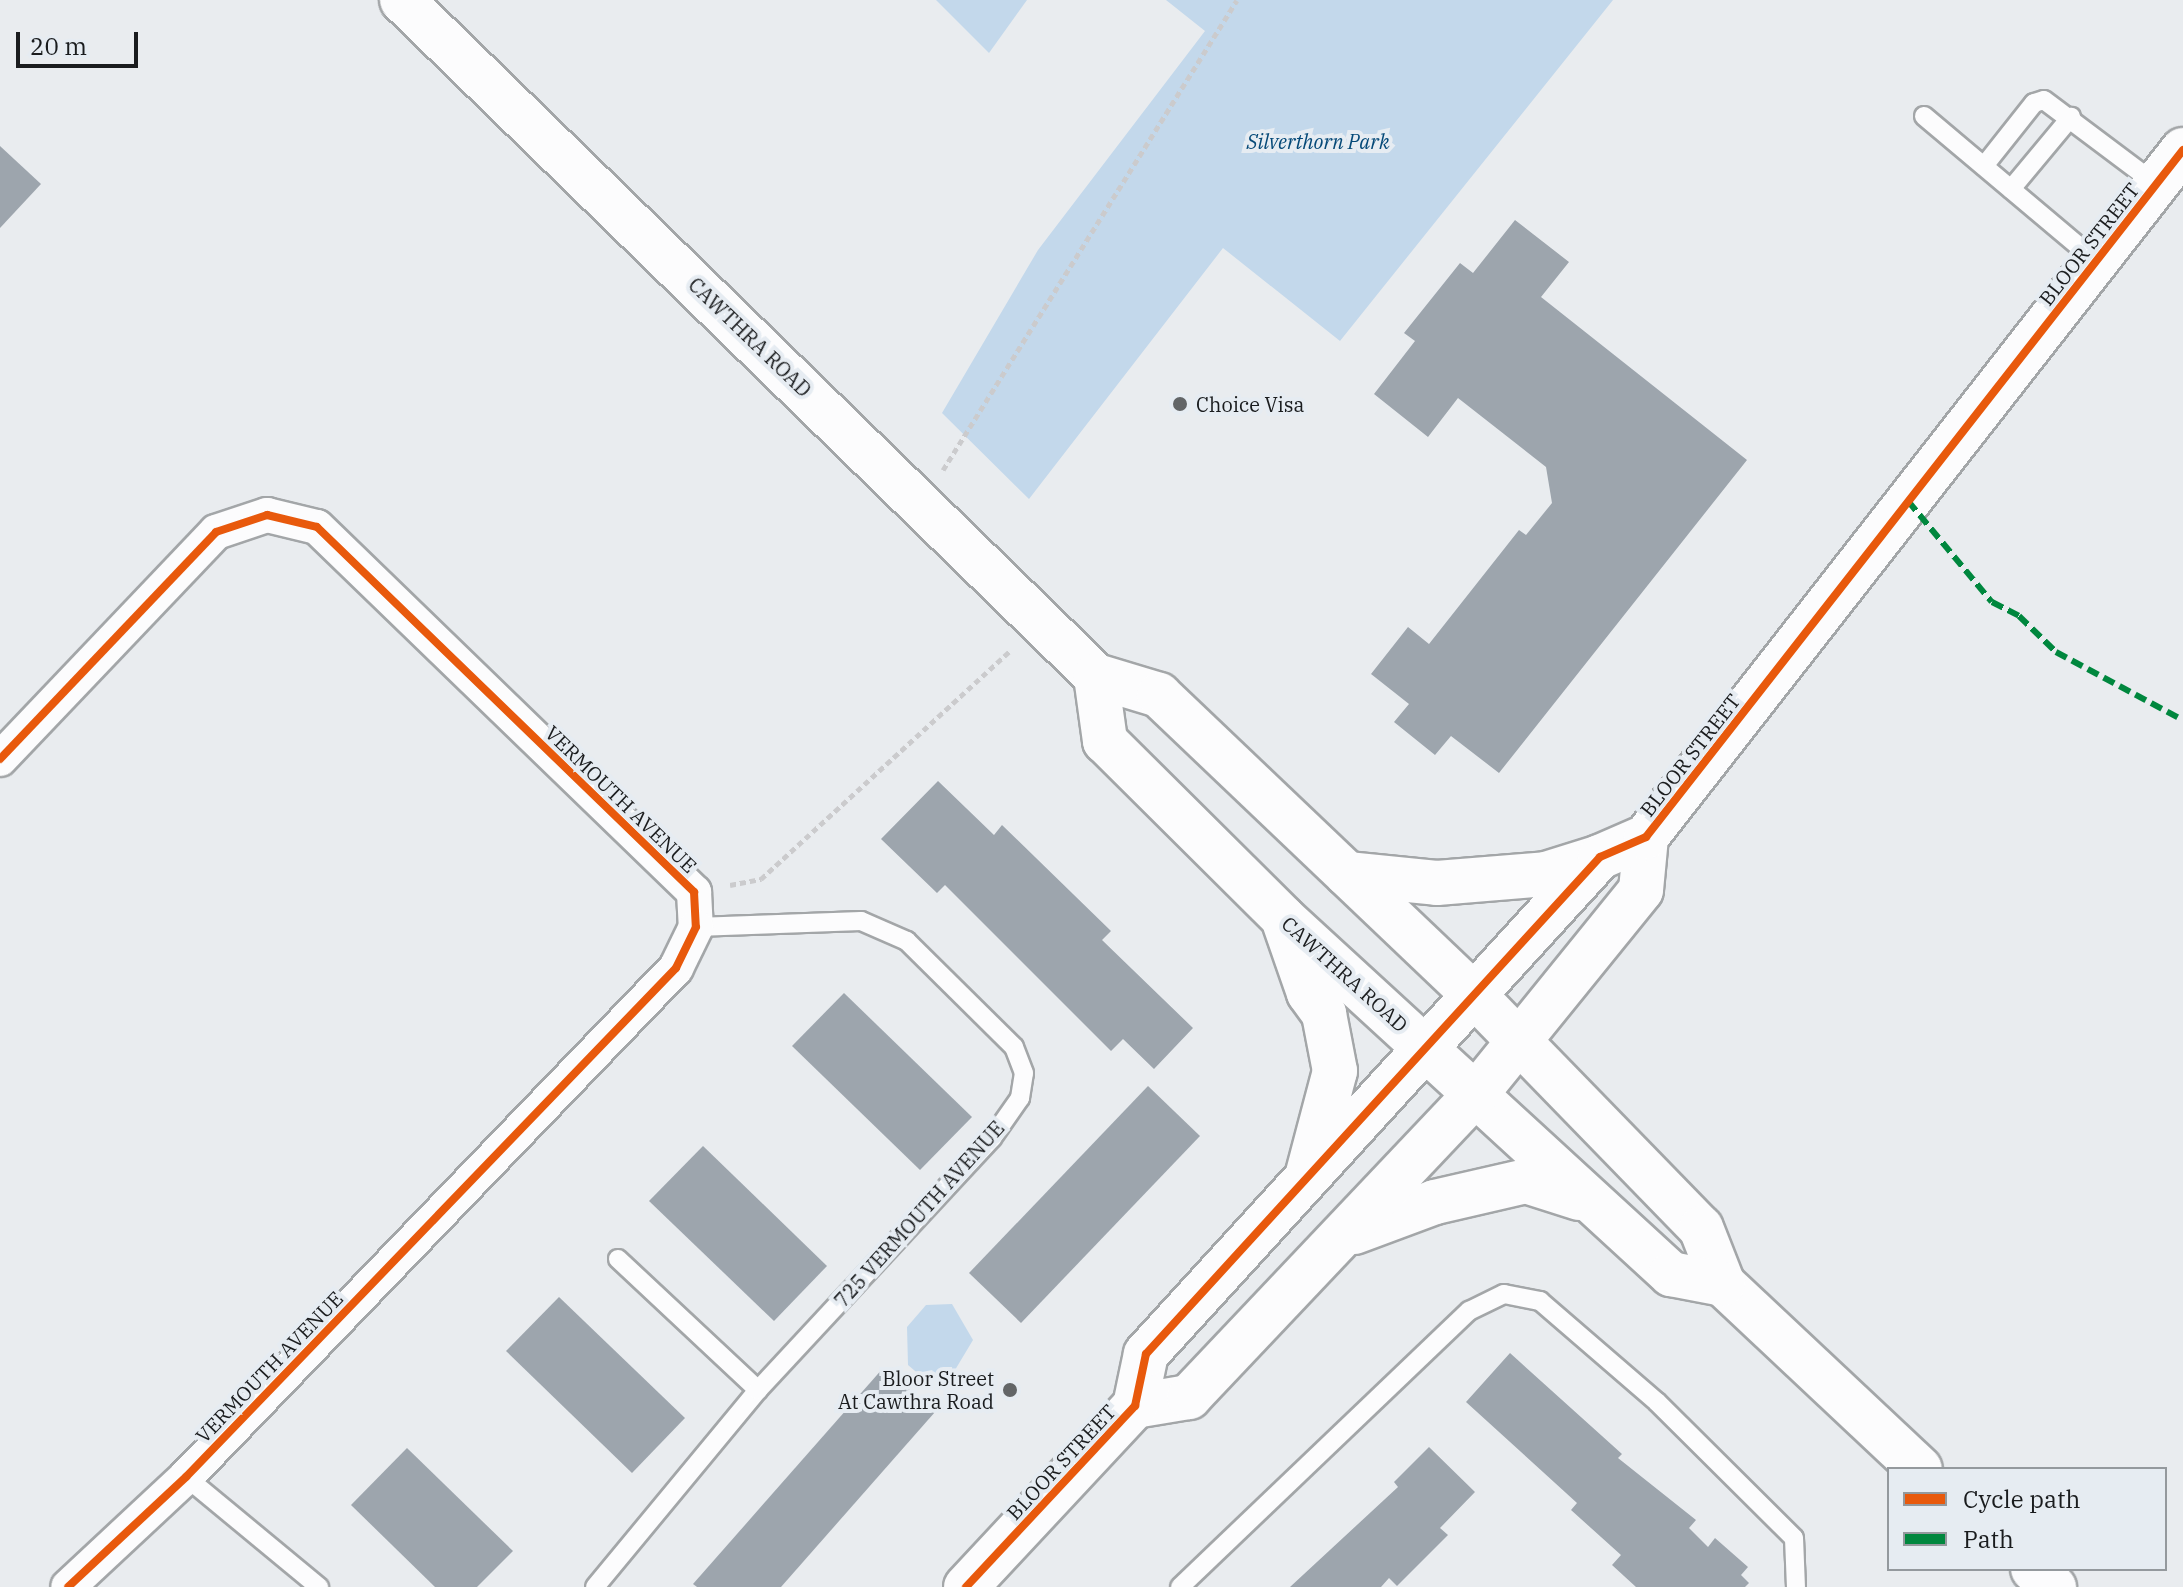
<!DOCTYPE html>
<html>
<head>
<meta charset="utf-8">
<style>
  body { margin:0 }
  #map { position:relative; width:2183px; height:1587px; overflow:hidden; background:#e9ecef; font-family:"IBM Plex Serif",serif }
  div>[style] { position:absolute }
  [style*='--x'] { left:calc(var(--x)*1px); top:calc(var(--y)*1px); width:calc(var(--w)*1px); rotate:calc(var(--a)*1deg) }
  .green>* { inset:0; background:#c3d8eb }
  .building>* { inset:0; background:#9da5ad }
  .path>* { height:5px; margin-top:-2.5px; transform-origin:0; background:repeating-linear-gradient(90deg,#cbcbcd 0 6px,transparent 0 10px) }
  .roads { filter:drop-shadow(2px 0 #a3a6a8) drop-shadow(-2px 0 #a3a6a8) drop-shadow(0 2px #a3a6a8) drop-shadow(0 -2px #a3a6a8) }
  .lane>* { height:18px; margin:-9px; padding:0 9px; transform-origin:9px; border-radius:9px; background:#fcfcfd }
  .street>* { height:34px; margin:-17px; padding:0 17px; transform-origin:17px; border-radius:17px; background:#fcfcfd }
  .secondary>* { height:44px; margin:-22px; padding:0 22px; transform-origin:22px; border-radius:22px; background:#fcfcfd }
  .quiet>* { height:6px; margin-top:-3px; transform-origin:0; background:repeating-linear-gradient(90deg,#00873e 0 12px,transparent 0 18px) }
  .cycleway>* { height:8px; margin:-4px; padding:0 4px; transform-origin:4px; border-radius:4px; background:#e8590c }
  .dots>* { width:22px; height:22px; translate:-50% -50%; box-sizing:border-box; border:4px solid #e6ecf2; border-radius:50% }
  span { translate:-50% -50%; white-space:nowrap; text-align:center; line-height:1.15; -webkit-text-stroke:8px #e6ecf2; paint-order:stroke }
  .park-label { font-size:20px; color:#054978; font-style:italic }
  .street-label { font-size:20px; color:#1a1c1e }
  .poi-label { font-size:20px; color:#1a1c1e }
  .left { translate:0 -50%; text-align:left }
  .right { translate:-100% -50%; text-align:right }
  .legend { position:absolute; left:1887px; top:1467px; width:280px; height:104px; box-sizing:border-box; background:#e6ecf2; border:2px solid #94999d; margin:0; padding:10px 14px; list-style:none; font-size:24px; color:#1a1c1e }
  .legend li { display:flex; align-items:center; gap:16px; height:40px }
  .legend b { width:40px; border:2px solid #94999d }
  .scale { position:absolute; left:16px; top:32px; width:122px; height:36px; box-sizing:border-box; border:4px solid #1a1c1e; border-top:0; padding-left:10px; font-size:24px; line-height:28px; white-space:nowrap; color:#1a1c1e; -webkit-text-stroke:6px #e6ecf2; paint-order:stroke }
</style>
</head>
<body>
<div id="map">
  <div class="green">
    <i style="clip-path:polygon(936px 0,1027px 0,989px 53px)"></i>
    <i style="clip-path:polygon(1166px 0,1613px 0,1340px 341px,1223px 248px,1029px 499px,942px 413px,1038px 250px,1205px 31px)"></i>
    <i style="clip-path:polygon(952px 1304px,973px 1340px,952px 1375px,928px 1382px,908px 1365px,907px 1327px,926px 1305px)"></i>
  </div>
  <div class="building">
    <i style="clip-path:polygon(0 146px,41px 184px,0 228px)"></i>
    <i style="clip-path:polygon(1515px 220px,1569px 262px,1541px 297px,1747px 460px,1499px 773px,1451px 736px,1435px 755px,1394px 722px,1409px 704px,1371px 674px,1408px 627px,1429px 644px,1519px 530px,1526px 535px,1552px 503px,1546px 467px,1458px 398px,1428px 437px,1374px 394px,1415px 341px,1404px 333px,1460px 263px,1473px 273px)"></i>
    <i style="clip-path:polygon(938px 781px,994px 835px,1002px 825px,1111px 931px,1102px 940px,1193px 1028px,1154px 1069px,1123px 1039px,1111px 1051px,945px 885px,937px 893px,881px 839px)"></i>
    <i style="clip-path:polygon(844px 993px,972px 1117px,920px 1170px,792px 1046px)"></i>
    <i style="clip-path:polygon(1148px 1086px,1200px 1136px,1021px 1323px,969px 1273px)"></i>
    <i style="clip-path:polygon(703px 1146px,827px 1266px,774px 1321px,649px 1201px)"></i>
    <i style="clip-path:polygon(559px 1297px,685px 1418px,632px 1473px,506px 1351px)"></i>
    <i style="clip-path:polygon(1510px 1353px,1622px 1454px,1618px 1458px,1696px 1520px,1689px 1528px,1708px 1547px,1715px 1538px,1748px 1567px,1741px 1575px,1749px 1583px,1745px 1587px,1636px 1587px,1612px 1565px,1621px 1555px,1571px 1510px,1577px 1503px,1466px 1402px)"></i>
    <i style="clip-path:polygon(884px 1367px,935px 1412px,781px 1587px,697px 1587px,693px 1584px)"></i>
    <i style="clip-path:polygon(1429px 1447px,1475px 1492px,1440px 1528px,1448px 1535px,1397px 1586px,1389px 1578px,1381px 1587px,1290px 1587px,1398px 1487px,1394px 1482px)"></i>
    <i style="clip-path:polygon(407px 1448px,513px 1551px,477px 1587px,435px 1587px,351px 1505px)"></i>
  </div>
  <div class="path">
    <i style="--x:943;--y:470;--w:554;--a:-57.97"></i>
    <i style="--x:730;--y:885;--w:32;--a:-11"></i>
    <i style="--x:761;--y:879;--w:339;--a:-42.5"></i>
  </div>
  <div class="roads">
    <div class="lane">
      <i style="--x:1924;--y:116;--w:225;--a:40.1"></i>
      <i style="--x:1984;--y:166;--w:80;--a:-51.6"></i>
      <i style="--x:2034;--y:103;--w:10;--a:-17"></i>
      <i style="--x:2044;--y:100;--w:140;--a:36.9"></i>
      <i style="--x:2011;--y:189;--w:94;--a:-50.2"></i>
      <i style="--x:618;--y:1259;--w:192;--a:43.1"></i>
      <i style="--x:186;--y:1477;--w:173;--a:39.6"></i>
      <i style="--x:595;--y:1587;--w:256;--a:-50.4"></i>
      <i style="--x:758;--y:1390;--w:344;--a:-47.1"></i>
      <i style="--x:992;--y:1138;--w:49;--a:-55"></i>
      <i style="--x:1020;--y:1098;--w:25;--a:-81"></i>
      <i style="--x:1024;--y:1073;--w:28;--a:-111"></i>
      <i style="--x:1014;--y:1047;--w:151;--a:-135.3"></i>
      <i style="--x:907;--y:941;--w:50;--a:-156.5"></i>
      <i style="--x:861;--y:921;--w:165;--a:177.9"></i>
      <i style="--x:1180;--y:1587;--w:400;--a:-43.7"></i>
      <i style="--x:1469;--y:1311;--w:39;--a:-26"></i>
      <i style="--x:1504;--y:1294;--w:37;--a:11"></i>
      <i style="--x:1540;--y:1301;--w:155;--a:40.8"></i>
      <i style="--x:1657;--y:1402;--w:193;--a:44.8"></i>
      <i style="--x:1794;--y:1538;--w:49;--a:87.7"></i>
    </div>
    <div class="street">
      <i style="--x:0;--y:759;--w:313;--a:-46.4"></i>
      <i style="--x:216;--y:532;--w:54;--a:-18.4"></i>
      <i style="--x:267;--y:515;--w:51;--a:13.5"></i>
      <i style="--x:317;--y:527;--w:525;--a:44.07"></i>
      <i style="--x:694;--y:892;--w:35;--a:87"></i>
      <i style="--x:696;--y:927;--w:46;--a:116"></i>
      <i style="--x:676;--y:968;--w:707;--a:133.91"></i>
      <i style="--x:186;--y:1477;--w:161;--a:137"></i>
    </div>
    <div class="secondary">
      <i style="--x:402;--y:0;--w:969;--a:44.25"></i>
      <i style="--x:1096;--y:676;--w:66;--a:16.8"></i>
      <i style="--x:1159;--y:695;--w:438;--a:43.6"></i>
      <i style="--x:1476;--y:997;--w:322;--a:45.8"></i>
      <i style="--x:1701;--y:1228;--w:60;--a:68.6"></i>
      <i style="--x:1723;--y:1284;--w:270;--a:43.2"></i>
      <i style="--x:1096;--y:676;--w:66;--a:82.1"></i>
      <i style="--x:1105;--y:741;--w:251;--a:44.8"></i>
      <i style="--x:1283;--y:918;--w:527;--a:42.54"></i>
      <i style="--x:1671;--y:1274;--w:53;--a:10.9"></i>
      <i style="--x:1347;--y:874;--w:90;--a:5.7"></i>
      <i style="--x:1437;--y:883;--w:109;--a:-4.7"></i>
      <i style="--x:1546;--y:874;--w:57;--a:-17.5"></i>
      <i style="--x:1285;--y:924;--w:73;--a:70.8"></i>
      <i style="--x:1309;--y:993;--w:26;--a:54"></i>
      <i style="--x:1324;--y:1014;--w:58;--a:79.1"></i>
      <i style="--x:1335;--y:1071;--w:110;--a:104.8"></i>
      <i style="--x:1354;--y:1232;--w:86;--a:-20.3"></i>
      <i style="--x:1435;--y:1202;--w:93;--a:-13"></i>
      <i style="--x:1526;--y:1181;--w:56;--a:17.8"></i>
      <i style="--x:1135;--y:1406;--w:55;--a:-9.5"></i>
      <i style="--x:1189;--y:1397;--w:417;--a:-46.6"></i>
      <i style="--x:1476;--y:1094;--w:262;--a:-51"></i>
      <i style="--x:1641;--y:890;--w:53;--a:-84.6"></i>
      <i style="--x:2033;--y:1569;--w:28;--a:41"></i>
      <i style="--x:966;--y:1587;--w:248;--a:-47"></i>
      <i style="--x:1135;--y:1406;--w:53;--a:-78.1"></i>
      <i style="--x:1146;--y:1354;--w:673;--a:-47.59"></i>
      <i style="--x:1600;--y:857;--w:50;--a:-23.5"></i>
      <i style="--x:1646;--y:837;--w:872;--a:-51.99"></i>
    </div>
  </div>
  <div class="quiet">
    <i style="--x:1908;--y:501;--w:131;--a:50.3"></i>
    <i style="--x:1992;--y:602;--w:30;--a:27"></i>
    <i style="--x:2019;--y:616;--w:52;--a:44.2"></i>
    <i style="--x:2056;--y:652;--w:144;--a:28.2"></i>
  </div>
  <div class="cycleway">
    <i style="--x:0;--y:759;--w:313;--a:-46.4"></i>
    <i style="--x:216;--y:532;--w:54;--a:-18.4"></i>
    <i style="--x:267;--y:515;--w:51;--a:13.5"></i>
    <i style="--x:317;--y:527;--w:525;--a:44.07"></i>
    <i style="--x:694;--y:892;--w:35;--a:87"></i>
    <i style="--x:696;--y:927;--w:46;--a:116"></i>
    <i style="--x:676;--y:968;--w:707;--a:133.91"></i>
    <i style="--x:186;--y:1477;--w:161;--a:137"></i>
    <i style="--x:966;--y:1587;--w:248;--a:-47"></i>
    <i style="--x:1135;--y:1406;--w:53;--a:-78.1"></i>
    <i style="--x:1146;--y:1354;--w:673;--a:-47.59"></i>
    <i style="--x:1600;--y:857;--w:50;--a:-23.5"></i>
    <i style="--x:1646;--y:837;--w:872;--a:-51.99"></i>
  </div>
  <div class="dots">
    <i style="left:1180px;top:404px;background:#626567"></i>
    <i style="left:1010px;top:1390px;background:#626567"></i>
  </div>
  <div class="park-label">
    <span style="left:1318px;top:141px">Silverthorn Park</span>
  </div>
  <div class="street-label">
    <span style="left:2089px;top:244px;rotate:-52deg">BLOOR STREET</span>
    <span style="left:750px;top:337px;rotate:44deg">CAWTHRA ROAD</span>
    <span style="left:1690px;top:755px;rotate:-52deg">BLOOR STREET</span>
    <span style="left:621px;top:799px;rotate:44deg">VERMOUTH AVENUE</span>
    <span style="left:1345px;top:974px;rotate:42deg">CAWTHRA ROAD</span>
    <span style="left:919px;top:1214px;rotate:-48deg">725 VERMOUTH AVENUE</span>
    <span style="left:269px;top:1367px;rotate:-46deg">VERMOUTH AVENUE</span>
    <span style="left:1061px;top:1462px;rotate:-47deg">BLOOR STREET</span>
  </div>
  <div class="poi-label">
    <span class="left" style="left:1196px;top:404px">Choice Visa</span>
    <span class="right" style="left:994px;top:1390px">Bloor Street<br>At Cawthra Road</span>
  </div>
  <ul class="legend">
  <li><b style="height:10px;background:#e8590c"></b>Cycle path</li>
  <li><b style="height:10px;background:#00873e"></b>Path</li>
  </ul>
  <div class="scale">20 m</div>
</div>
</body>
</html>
